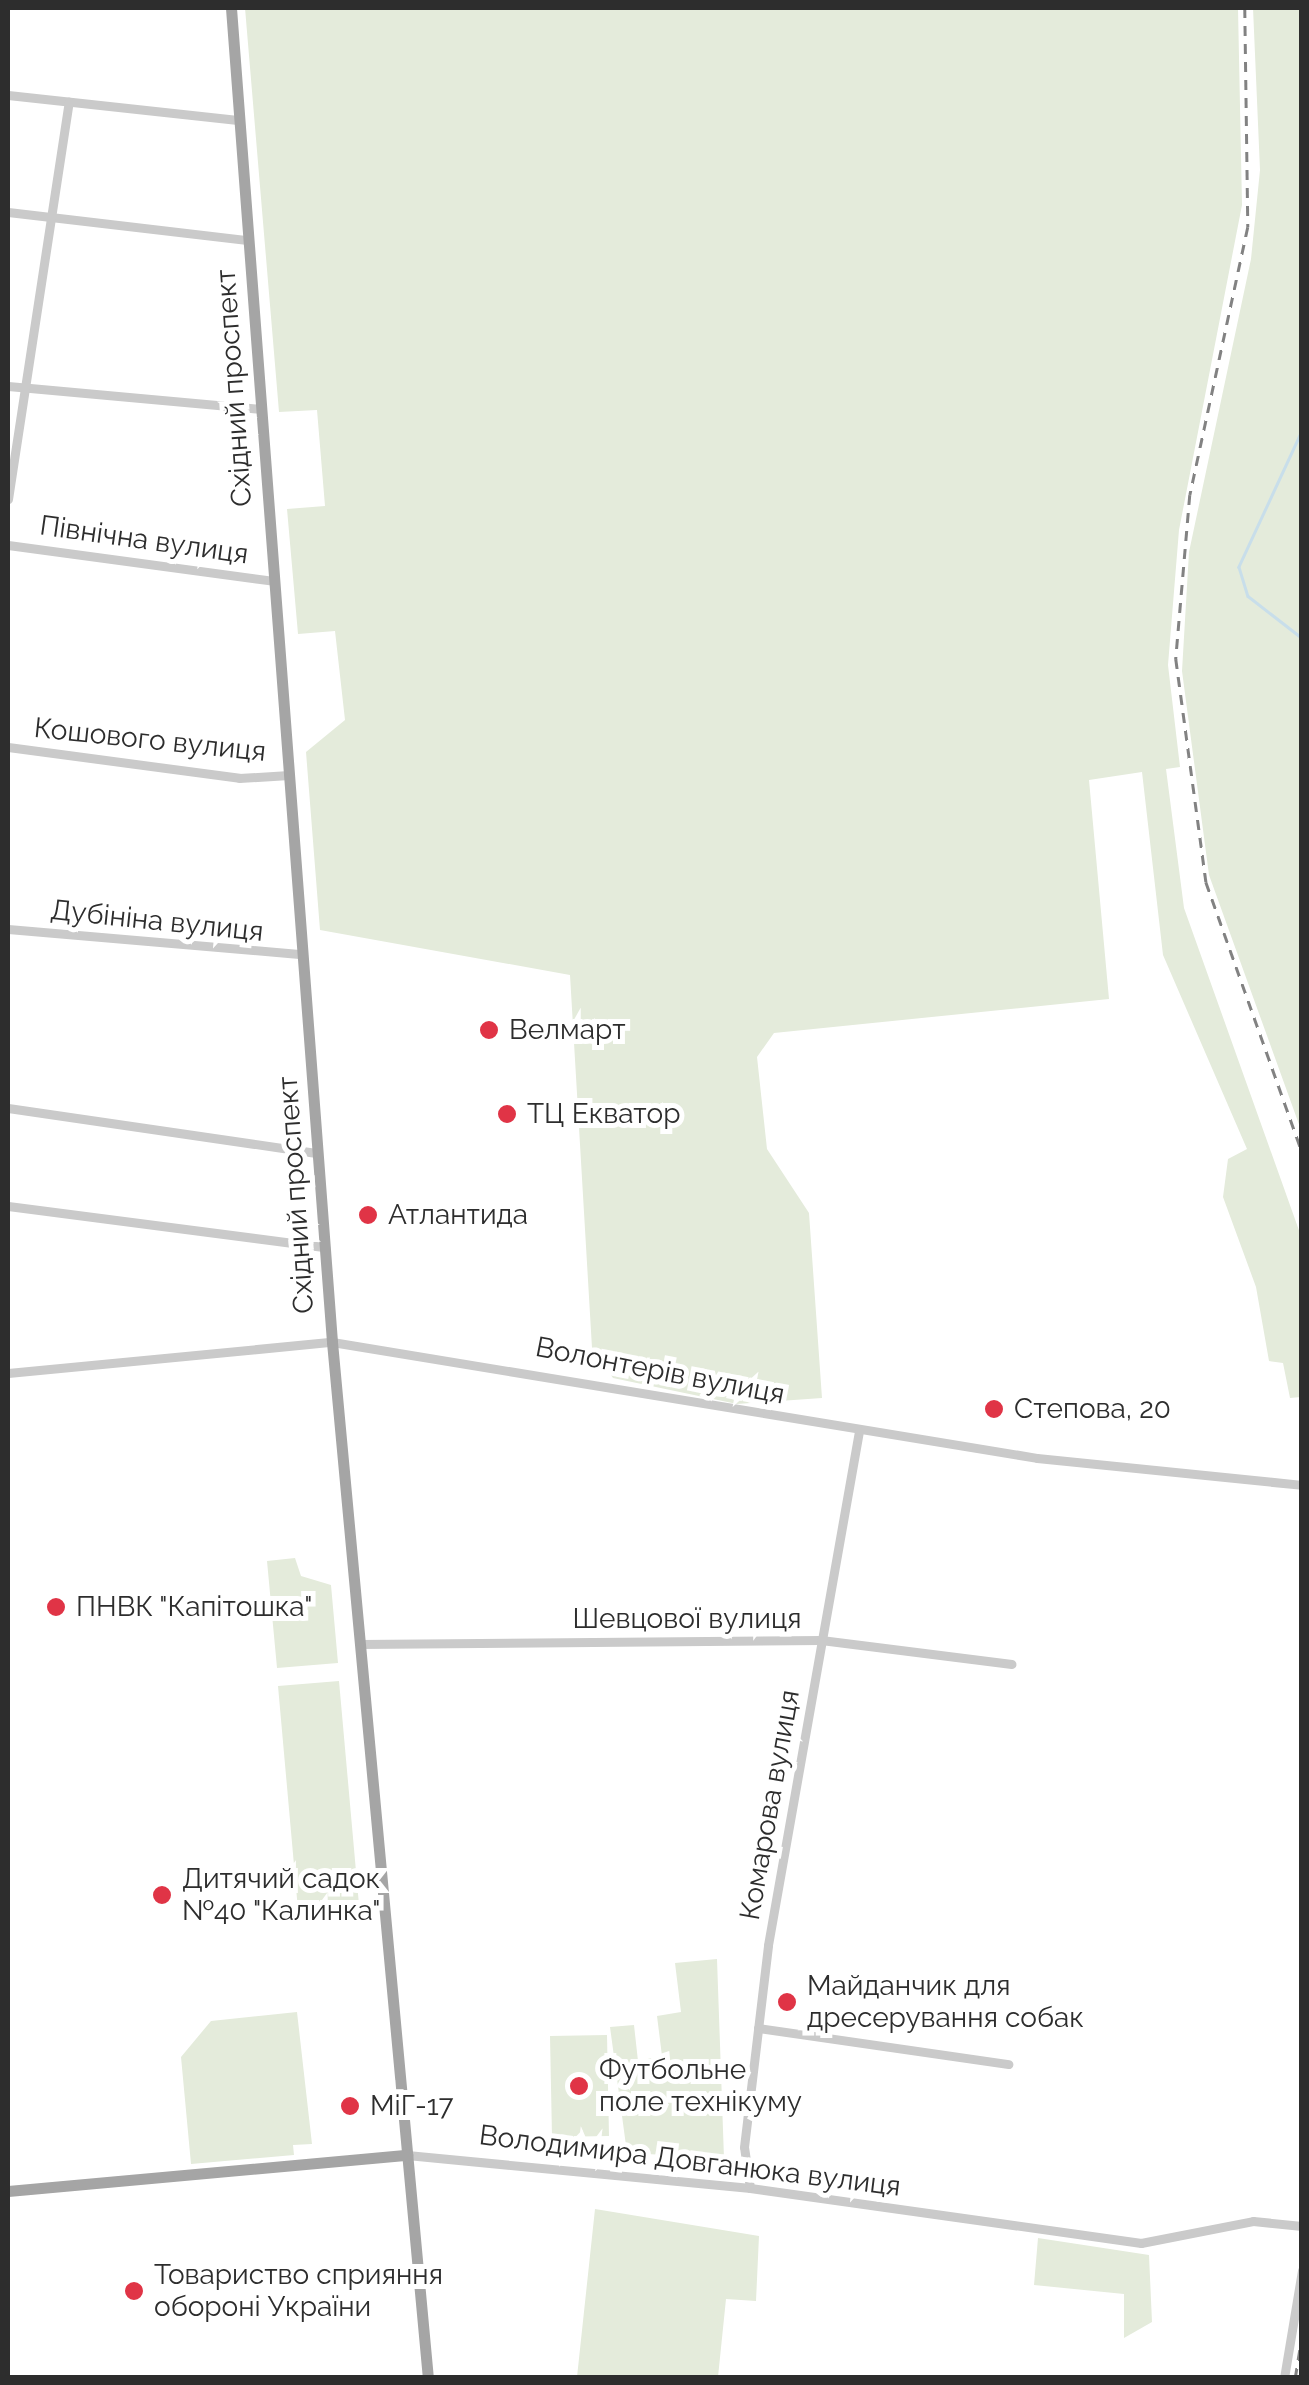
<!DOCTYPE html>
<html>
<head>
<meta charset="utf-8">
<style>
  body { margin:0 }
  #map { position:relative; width:1309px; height:2385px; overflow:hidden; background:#fff; font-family:Raleway,sans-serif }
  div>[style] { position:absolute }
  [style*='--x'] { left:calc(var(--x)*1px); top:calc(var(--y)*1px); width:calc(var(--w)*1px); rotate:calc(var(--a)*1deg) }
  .green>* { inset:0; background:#e4ebdb }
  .stream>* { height:2.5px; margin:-1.25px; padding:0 1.25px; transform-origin:1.25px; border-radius:1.25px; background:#c8deea }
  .minor>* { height:9px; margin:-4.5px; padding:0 4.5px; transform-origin:4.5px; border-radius:4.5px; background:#cacaca }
  .major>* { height:11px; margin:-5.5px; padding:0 5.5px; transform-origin:5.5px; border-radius:5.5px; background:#a5a5a5 }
  .rail>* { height:2.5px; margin-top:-1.25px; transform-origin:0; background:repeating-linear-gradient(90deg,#828282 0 10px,transparent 0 18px) }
  .dots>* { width:28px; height:28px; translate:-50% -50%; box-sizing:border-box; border:5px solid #fff; border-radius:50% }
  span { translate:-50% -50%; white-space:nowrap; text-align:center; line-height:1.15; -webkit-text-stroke:10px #fff; paint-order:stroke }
  .street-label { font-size:28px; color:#2d2d2d }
  .poi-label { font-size:28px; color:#2d2d2d }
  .left { translate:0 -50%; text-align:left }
  .frame { position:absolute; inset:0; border:10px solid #2d2d2d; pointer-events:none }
</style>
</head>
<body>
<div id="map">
  <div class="green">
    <i style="clip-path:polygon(245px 8px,1238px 8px,1242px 205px,1179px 530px,1168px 665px,1180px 767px,1166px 769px,1184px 908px,1301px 1236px,1301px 1397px,1290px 1398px,1283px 1363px,1269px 1361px,1256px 1287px,1223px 1197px,1228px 1159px,1247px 1149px,1163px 955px,1142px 772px,1089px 780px,1109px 999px,774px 1033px,757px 1057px,767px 1149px,809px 1213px,822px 1398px,737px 1404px,613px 1378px,592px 1348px,570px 975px,320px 930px,306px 752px,345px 720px,335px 631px,298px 634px,287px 509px,325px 506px,317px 410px,279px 412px)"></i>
    <i style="clip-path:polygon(1253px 8px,1302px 8px,1301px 1130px,1209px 875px,1182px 671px,1189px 552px,1251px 259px,1260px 170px)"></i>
    <i style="clip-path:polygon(295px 1558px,301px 1576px,331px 1585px,338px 1663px,277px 1668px,267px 1561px)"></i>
    <i style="clip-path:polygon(339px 1681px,360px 1916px,299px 1921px,278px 1686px)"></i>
    <i style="clip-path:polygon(717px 1959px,724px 2158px,627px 2153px,610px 2027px,634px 2025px,638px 2061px,662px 2056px,657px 2016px,681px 2012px,675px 1963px)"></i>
    <i style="clip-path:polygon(297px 2012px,312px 2144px,293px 2145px,294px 2155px,191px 2164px,181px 2057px,211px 2021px)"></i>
    <i style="clip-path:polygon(607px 2035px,609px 2136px,552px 2137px,550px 2036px)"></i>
    <i style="clip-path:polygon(595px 2209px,759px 2236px,756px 2301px,726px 2299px,718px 2377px,577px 2377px)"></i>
    <i style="clip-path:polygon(1038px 2238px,1149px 2255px,1152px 2322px,1124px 2338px,1124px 2294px,1034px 2285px)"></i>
  </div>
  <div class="stream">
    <i style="--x:1302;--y:431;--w:150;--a:114.9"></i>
    <i style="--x:1239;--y:567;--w:30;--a:73"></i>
    <i style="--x:1248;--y:596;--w:68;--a:37.9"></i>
    <i style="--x:1302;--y:749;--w:19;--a:90"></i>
  </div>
  <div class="minor">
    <i style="--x:8;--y:95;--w:231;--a:6.2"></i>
    <i style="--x:8;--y:212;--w:241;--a:6.7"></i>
    <i style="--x:8;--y:386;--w:253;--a:5.2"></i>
    <i style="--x:8;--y:499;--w:402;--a:-81.3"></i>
    <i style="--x:8;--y:545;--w:268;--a:7.7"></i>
    <i style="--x:8;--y:747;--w:233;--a:7.6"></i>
    <i style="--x:239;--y:778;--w:50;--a:-3.4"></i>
    <i style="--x:8;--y:929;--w:295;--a:4.9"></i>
    <i style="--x:8;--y:1108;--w:313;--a:8.3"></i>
    <i style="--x:8;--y:1206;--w:320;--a:7.4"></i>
    <i style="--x:8;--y:1373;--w:325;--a:-5.5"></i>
    <i style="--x:332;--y:1342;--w:714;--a:9.34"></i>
    <i style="--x:1037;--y:1458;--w:266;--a:5.8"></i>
    <i style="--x:360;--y:1644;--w:461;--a:-0.5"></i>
    <i style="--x:821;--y:1640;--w:192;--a:7.2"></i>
    <i style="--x:758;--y:2028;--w:253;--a:8.2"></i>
    <i style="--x:407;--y:2155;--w:345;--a:5.5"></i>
    <i style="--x:750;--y:2188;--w:395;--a:8"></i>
    <i style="--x:1141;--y:2243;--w:114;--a:-11.1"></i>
    <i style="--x:1253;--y:2221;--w:49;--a:5.8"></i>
    <i style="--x:750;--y:2188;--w:41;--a:-98.3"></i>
    <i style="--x:744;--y:2147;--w:203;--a:-83.2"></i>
    <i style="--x:768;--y:1945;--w:522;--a:-79.96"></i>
    <i style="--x:1284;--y:2378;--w:109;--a:-80.5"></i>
  </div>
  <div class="major">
    <i style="--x:231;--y:8;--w:1338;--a:85.67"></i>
    <i style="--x:332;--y:1342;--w:1040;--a:84.71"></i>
    <i style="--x:8;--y:2191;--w:401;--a:-5.2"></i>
  </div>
  <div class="rail">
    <i style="--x:1245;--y:8;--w:219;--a:89.2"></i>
    <i style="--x:1248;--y:227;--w:274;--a:102.2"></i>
    <i style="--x:1190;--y:495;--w:165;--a:94.9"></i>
    <i style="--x:1176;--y:659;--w:225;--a:82.3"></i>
    <i style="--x:1206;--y:882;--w:287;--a:70.4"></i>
    <i style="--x:1295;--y:2378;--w:44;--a:-80.8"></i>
  </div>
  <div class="dots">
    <i style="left:489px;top:1030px;background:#e03446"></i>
    <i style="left:507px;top:1114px;background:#e03446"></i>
    <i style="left:368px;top:1215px;background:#e03446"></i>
    <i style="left:994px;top:1409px;background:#e03446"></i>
    <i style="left:56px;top:1607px;background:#e03446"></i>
    <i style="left:162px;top:1895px;background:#e03446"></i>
    <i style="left:787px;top:2002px;background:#e03446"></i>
    <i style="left:579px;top:2086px;background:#e03446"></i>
    <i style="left:350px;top:2106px;background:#e03446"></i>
    <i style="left:134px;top:2291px;background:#e03446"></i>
  </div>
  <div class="street-label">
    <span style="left:234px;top:388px;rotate:-94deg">Східний проспект</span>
    <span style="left:144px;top:540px;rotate:8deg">Північна вулиця</span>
    <span style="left:150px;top:740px;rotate:6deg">Кошового вулиця</span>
    <span style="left:157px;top:921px;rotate:6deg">Дубініна вулиця</span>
    <span style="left:296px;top:1195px;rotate:-94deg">Східний проспект</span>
    <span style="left:660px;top:1371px;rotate:11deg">Волонтерів вулиця</span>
    <span style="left:687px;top:1619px">Шевцової вулиця</span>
    <span style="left:770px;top:1805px;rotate:-80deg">Комарова вулиця</span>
    <span style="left:690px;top:2161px;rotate:7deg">Володимира Довганюка вулиця</span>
  </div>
  <div class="poi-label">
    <span class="left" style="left:509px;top:1030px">Велмарт</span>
    <span class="left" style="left:527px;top:1114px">ТЦ Екватор</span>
    <span class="left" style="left:388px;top:1215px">Атлантида</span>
    <span class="left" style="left:1014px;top:1409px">Степова, 20</span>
    <span class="left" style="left:76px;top:1607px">ПНВК "Капітошка"</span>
    <span class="left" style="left:182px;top:1895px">Дитячий садок<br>№40 "Калинка"</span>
    <span class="left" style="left:807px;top:2002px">Майданчик для<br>дресерування собак</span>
    <span class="left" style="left:599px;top:2086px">Футбольне<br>поле технікуму</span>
    <span class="left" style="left:370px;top:2106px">МіГ-17</span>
    <span class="left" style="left:154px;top:2291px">Товариство сприяння<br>обороні України</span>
  </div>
  <div class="frame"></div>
</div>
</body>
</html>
